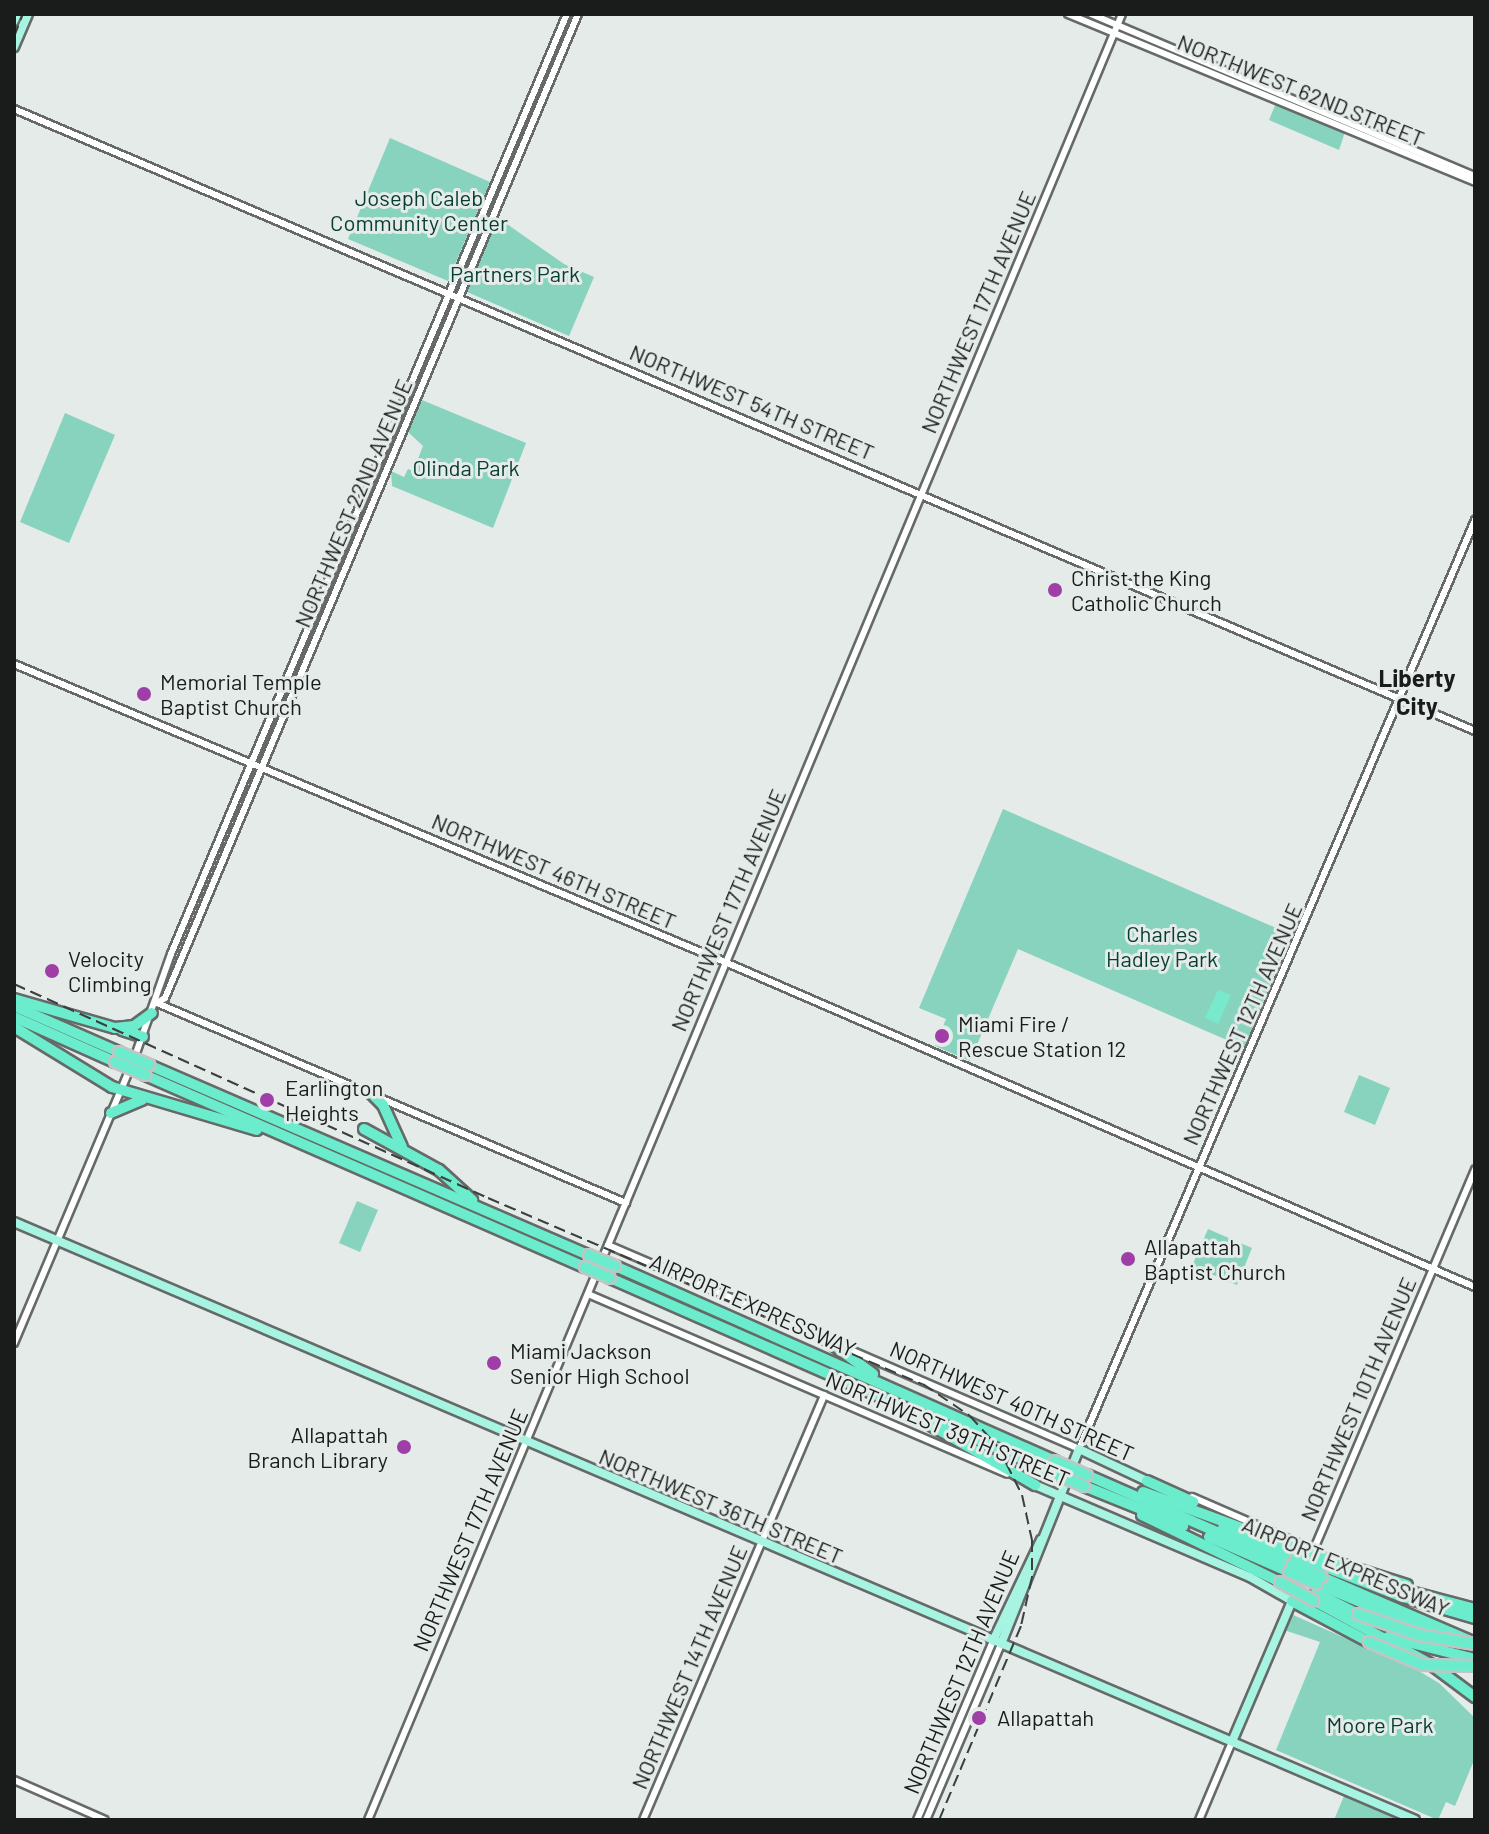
<!DOCTYPE html>
<html>
<head>
<meta charset="utf-8">
<style>
  body { margin:0 }
  #map { position:relative; width:1489px; height:1834px; overflow:hidden; background:#e4ebe8; font-family:Barlow,sans-serif }
  div>[style] { position:absolute }
  [style*='--x'] { left:calc(var(--x)*1px); top:calc(var(--y)*1px); width:calc(var(--w)*1px); rotate:calc(var(--a)*1deg) }
  .green>* { inset:0; background:#88d3be }
  .water>* { inset:0; background:#78e9cc }
  .roads { filter:drop-shadow(2px 0 #656a68) drop-shadow(-2px 0 #656a68) drop-shadow(0 2px #656a68) drop-shadow(0 -2px #656a68) }
  .tertiary>* { height:6px; margin:-3px; padding:0 3px; transform-origin:3px; border-radius:3px; background:#fff }
  .secondary>* { height:6px; margin:-3px; padding:0 3px; transform-origin:3px; border-radius:3px; background:#fff }
  .primary>* { height:8px; margin:-4px; padding:0 4px; transform-origin:4px; border-radius:4px; background:#a6f4e1 }
  .motorway>* { height:10px; margin:-5px; padding:0 5px; transform-origin:5px; border-radius:5px; background:#6bedcd }
  .rail>* { height:2px; margin-top:-1px; transform-origin:0; background:repeating-linear-gradient(90deg,#3b3f3e 0 12px,transparent 0 18px) }
  .bridges { filter:drop-shadow(2px 0 #c3c4c4) drop-shadow(-2px 0 #c3c4c4) drop-shadow(0 2px #c3c4c4) drop-shadow(0 -2px #c3c4c4) }
  .motorway-bridge>* { height:10px; margin:-5px; padding:0 5px; transform-origin:5px; border-radius:5px; background:#6bedcd }
  .dots>* { width:22px; height:22px; translate:-50% -50%; box-sizing:border-box; border:4px solid #e4ebe8; border-radius:50% }
  span { translate:-50% -50%; white-space:nowrap; text-align:center; line-height:1.15; -webkit-text-stroke:6px #e4ebe8; paint-order:stroke }
  .street-label { font-size:22px; color:#191c1b }
  .park-label { font-size:22px; color:#073d31 }
  .poi-label { font-size:22px; color:#191c1b }
  .left { translate:0 -50%; text-align:left }
  .right { translate:-100% -50%; text-align:right }
  .neighbourhood-label { font-size:24px; color:#191c1b; font-weight:700 }
  .frame { position:absolute; inset:0; border:16px solid #191c1b; pointer-events:none }
</style>
</head>
<body>
<div id="map">
  <div class="green">
    <i style="clip-path:polygon(1276px 103px,1345px 132px,1339px 150px,1269px 120px)"></i>
    <i style="clip-path:polygon(390px 138px,490px 182px,448px 281px,348px 239px)"></i>
    <i style="clip-path:polygon(497px 217px,564px 264px,594px 277px,569px 336px,467px 292px)"></i>
    <i style="clip-path:polygon(422px 400px,526px 443px,493px 528px,392px 486px,391px 471px,404px 477px,408px 469px,413px 471px,423px 446px,407px 431px)"></i>
    <i style="clip-path:polygon(65px 413px,115px 435px,69px 543px,20px 522px)"></i>
    <i style="clip-path:polygon(1003px 809px,1290px 934px,1245px 1048px,1018px 949px,970px 1061px,935px 1046px,946px 1019px,919px 1008px)"></i>
    <i style="clip-path:polygon(1359px 1075px,1390px 1088px,1375px 1125px,1344px 1112px)"></i>
    <i style="clip-path:polygon(357px 1201px,378px 1210px,360px 1252px,339px 1243px)"></i>
    <i style="clip-path:polygon(1208px 1229px,1252px 1248px,1237px 1285px,1192px 1266px)"></i>
    <i style="clip-path:polygon(1291px 1614px,1417px 1670px,1439px 1683px,1475px 1718px,1475px 1758px,1455px 1806px,1446px 1802px,1438px 1820px,1276px 1750px,1320px 1642px,1284px 1630px)"></i>
    <i style="clip-path:polygon(1344px 1796px,1399px 1820px,1334px 1820px)"></i>
  </div>
  <div class="water">
    <i style="clip-path:polygon(1218px 990px,1231px 995px,1218px 1024px,1205px 1018px)"></i>
  </div>
  <div class="roads">
    <div class="tertiary">
      <i style="--x:14;--y:664;--w:771;--a:22.74"></i>
      <i style="--x:725;--y:962;--w:817;--a:23.43"></i>
      <i style="--x:1311;--y:1556;--w:420;--a:-67"></i>
      <i style="--x:14;--y:1780;--w:99;--a:23.7"></i>
      <i style="--x:643;--y:1820;--w:462;--a:-66.9"></i>
      <i style="--x:1199;--y:1820;--w:85;--a:-67.1"></i>
    </div>
    <div class="secondary">
      <i style="--x:1068;--y:14;--w:440;--a:22.4"></i>
      <i style="--x:1091;--y:14;--w:417;--a:22.9"></i>
      <i style="--x:14;--y:109;--w:1588;--a:23.06"></i>
      <i style="--x:157;--y:1003;--w:9;--a:-32"></i>
      <i style="--x:165;--y:998;--w:1067;--a:-67.23"></i>
      <i style="--x:157;--y:1003;--w:510;--a:23.1"></i>
      <i style="--x:134;--y:1059;--w:111;--a:-70.6"></i>
      <i style="--x:171;--y:954;--w:1020;--a:-67.16"></i>
      <i style="--x:608;--y:1245;--w:236;--a:23.2"></i>
      <i style="--x:588;--y:1294;--w:456;--a:23.2"></i>
      <i style="--x:14;--y:1343;--w:298;--a:-67.1"></i>
      <i style="--x:839;--y:1345;--w:262;--a:23.4"></i>
      <i style="--x:1079;--y:1449;--w:1010;--a:-66.91"></i>
      <i style="--x:1192;--y:1497;--w:125;--a:23.5"></i>
      <i style="--x:368;--y:1820;--w:1957;--a:-67.34"></i>
      <i style="--x:917;--y:1820;--w:194;--a:-67"></i>
      <i style="--x:926;--y:1820;--w:191;--a:-66.9"></i>
    </div>
    <div class="primary">
      <i style="--x:14;--y:21;--w:8;--a:-67"></i>
      <i style="--x:14;--y:47;--w:36;--a:-67"></i>
      <i style="--x:14;--y:1222;--w:1523;--a:23.11"></i>
      <i style="--x:1035;--y:1485;--w:234;--a:23.2"></i>
      <i style="--x:1250;--y:1577;--w:48;--a:29.7"></i>
      <i style="--x:1292;--y:1601;--w:153;--a:113.1"></i>
      <i style="--x:993;--y:1641;--w:112;--a:-64.6"></i>
      <i style="--x:1001;--y:1644;--w:210;--a:-68.2"></i>
      <i style="--x:1079;--y:1449;--w:75;--a:25.2"></i>
    </div>
    <div class="motorway">
      <i style="--x:14;--y:999;--w:105;--a:16"></i>
      <i style="--x:115;--y:1028;--w:19;--a:-6"></i>
      <i style="--x:134;--y:1026;--w:22;--a:-36"></i>
      <i style="--x:14;--y:1006;--w:115;--a:23.7"></i>
      <i style="--x:14;--y:1017;--w:111;--a:24"></i>
      <i style="--x:14;--y:1027;--w:115;--a:31.5"></i>
      <i style="--x:112;--y:1087;--w:151;--a:16.5"></i>
      <i style="--x:122;--y:1030;--w:22;--a:18"></i>
      <i style="--x:149;--y:1065;--w:479;--a:23.4"></i>
      <i style="--x:145;--y:1075;--w:480;--a:23.6"></i>
      <i style="--x:370;--y:1092;--w:18;--a:45"></i>
      <i style="--x:383;--y:1105;--w:46;--a:65.7"></i>
      <i style="--x:111;--y:1113;--w:34;--a:-23"></i>
      <i style="--x:364;--y:1129;--w:85;--a:28.7"></i>
      <i style="--x:439;--y:1170;--w:45;--a:42.3"></i>
      <i style="--x:615;--y:1266;--w:481;--a:23.9"></i>
      <i style="--x:610;--y:1278;--w:483;--a:23.7"></i>
      <i style="--x:824;--y:1338;--w:61;--a:36.3"></i>
      <i style="--x:932;--y:1426;--w:119;--a:29.8"></i>
      <i style="--x:1087;--y:1475;--w:224;--a:23.7"></i>
      <i style="--x:1147;--y:1481;--w:51;--a:24.5"></i>
      <i style="--x:1084;--y:1486;--w:107;--a:22"></i>
      <i style="--x:1143;--y:1492;--w:166;--a:20.1"></i>
      <i style="--x:1142;--y:1515;--w:153;--a:25.9"></i>
      <i style="--x:1223;--y:1528;--w:78;--a:21"></i>
      <i style="--x:1209;--y:1537;--w:87;--a:23.6"></i>
      <i style="--x:1325;--y:1559;--w:86;--a:17.6"></i>
      <i style="--x:1323;--y:1566;--w:83;--a:21.3"></i>
      <i style="--x:1400;--y:1596;--w:78;--a:16.3"></i>
      <i style="--x:1322;--y:1577;--w:164;--a:23.3"></i>
      <i style="--x:1317;--y:1584;--w:138;--a:22.7"></i>
      <i style="--x:1396;--y:1588;--w:82;--a:14.9"></i>
      <i style="--x:1316;--y:1593;--w:47;--a:26.6"></i>
      <i style="--x:1313;--y:1600;--w:136;--a:28.6"></i>
      <i style="--x:1432;--y:1665;--w:54;--a:36.7"></i>
      <i style="--x:1292;--y:1601;--w:87;--a:28"></i>
      <i style="--x:1388;--y:1637;--w:90;--a:14.2"></i>
    </div>
  </div>
  <div class="rail">
    <i style="--x:14;--y:37;--w:25;--a:-69"></i>
    <i style="--x:14;--y:984;--w:520;--a:24.3"></i>
    <i style="--x:488;--y:1198;--w:473;--a:23.2"></i>
    <i style="--x:923;--y:1384;--w:57;--a:34.2"></i>
    <i style="--x:970;--y:1416;--w:42;--a:47.9"></i>
    <i style="--x:998;--y:1447;--w:54;--a:63.4"></i>
    <i style="--x:1022;--y:1495;--w:46;--a:77.5"></i>
    <i style="--x:1032;--y:1540;--w:37;--a:90"></i>
    <i style="--x:1032;--y:1577;--w:50;--a:102.7"></i>
    <i style="--x:1021;--y:1626;--w:211;--a:112.9"></i>
  </div>
  <div class="bridges">
    <div class="motorway-bridge">
      <i style="--x:119;--y:1052;--w:33;--a:23"></i>
      <i style="--x:115;--y:1062;--w:33;--a:23"></i>
      <i style="--x:589;--y:1255;--w:28;--a:23"></i>
      <i style="--x:585;--y:1267;--w:27;--a:24"></i>
      <i style="--x:1055;--y:1461;--w:35;--a:24"></i>
      <i style="--x:1052;--y:1472;--w:35;--a:24"></i>
      <i style="--x:1299;--y:1549;--w:28;--a:21"></i>
      <i style="--x:1296;--y:1556;--w:29;--a:20"></i>
      <i style="--x:1292;--y:1565;--w:32;--a:22"></i>
      <i style="--x:1289;--y:1572;--w:30;--a:23"></i>
      <i style="--x:1280;--y:1582;--w:38;--a:29"></i>
      <i style="--x:1358;--y:1614;--w:65;--a:19"></i>
      <i style="--x:1419;--y:1635;--w:57;--a:9.1"></i>
      <i style="--x:1369;--y:1642;--w:59;--a:23.1"></i>
      <i style="--x:1423;--y:1665;--w:52;--a:1.1"></i>
    </div>
  </div>
  <div class="dots">
    <i style="left:1055px;top:590px;background:#9e3ea6"></i>
    <i style="left:144px;top:694px;background:#9e3ea6"></i>
    <i style="left:52px;top:971px;background:#9e3ea6"></i>
    <i style="left:942px;top:1036px;background:#9e3ea6"></i>
    <i style="left:267px;top:1100px;background:#9e3ea6"></i>
    <i style="left:1128px;top:1259px;background:#9e3ea6"></i>
    <i style="left:494px;top:1363px;background:#9e3ea6"></i>
    <i style="left:404px;top:1447px;background:#9e3ea6"></i>
    <i style="left:979px;top:1718px;background:#9e3ea6"></i>
  </div>
  <div class="street-label">
    <span style="left:1301px;top:90px;rotate:22deg">NORTHWEST 62ND STREET</span>
    <span style="left:978px;top:312px;rotate:-67deg">NORTHWEST 17TH AVENUE</span>
    <span style="left:752px;top:402px;rotate:23deg">NORTHWEST 54TH STREET</span>
    <span style="left:353px;top:503px;rotate:-67deg">NORTHWEST 22ND AVENUE</span>
    <span style="left:554px;top:871px;rotate:23deg">NORTHWEST 46TH STREET</span>
    <span style="left:728px;top:910px;rotate:-67deg">NORTHWEST 17TH AVENUE</span>
    <span style="left:1242px;top:1024px;rotate:-66deg">NORTHWEST 12TH AVENUE</span>
    <span style="left:753px;top:1305px;rotate:24deg">AIRPORT EXPRESSWAY</span>
    <span style="left:1358px;top:1399px;rotate:-67deg">NORTHWEST 10TH AVENUE</span>
    <span style="left:1012px;top:1401px;rotate:24deg">NORTHWEST 40TH STREET</span>
    <span style="left:948px;top:1429px;rotate:23deg">NORTHWEST 39TH STREET</span>
    <span style="left:721px;top:1506px;rotate:23deg">NORTHWEST 36TH STREET</span>
    <span style="left:470px;top:1530px;rotate:-67deg">NORTHWEST 17TH AVENUE</span>
    <span style="left:1346px;top:1566px;rotate:23deg">AIRPORT EXPRESSWAY</span>
    <span style="left:689px;top:1667px;rotate:-67deg">NORTHWEST 14TH AVENUE</span>
    <span style="left:961px;top:1672px;rotate:-67deg">NORTHWEST 12TH AVENUE</span>
  </div>
  <div class="park-label">
    <span style="left:419px;top:210px">Joseph Caleb<br>Community Center</span>
    <span style="left:515px;top:274px">Partners Park</span>
    <span style="left:466px;top:468px">Olinda Park</span>
    <span style="left:1162px;top:946px">Charles<br>Hadley Park</span>
    <span style="left:1380px;top:1725px">Moore Park</span>
  </div>
  <div class="poi-label">
    <span class="left" style="left:1071px;top:590px">Christ the King<br>Catholic Church</span>
    <span class="left" style="left:160px;top:694px">Memorial Temple<br>Baptist Church</span>
    <span class="left" style="left:68px;top:971px">Velocity<br>Climbing</span>
    <span class="left" style="left:958px;top:1036px">Miami Fire /<br>Rescue Station 12</span>
    <span class="left" style="left:285px;top:1100px">Earlington<br>Heights</span>
    <span class="left" style="left:1144px;top:1259px">Allapattah<br>Baptist Church</span>
    <span class="left" style="left:510px;top:1363px">Miami Jackson<br>Senior High School</span>
    <span class="right" style="left:388px;top:1447px">Allapattah<br>Branch Library</span>
    <span class="left" style="left:997px;top:1718px">Allapattah</span>
  </div>
  <div class="neighbourhood-label">
    <span style="left:1417px;top:692px">Liberty<br>City</span>
  </div>
  <div class="frame"></div>
</div>
</body>
</html>
